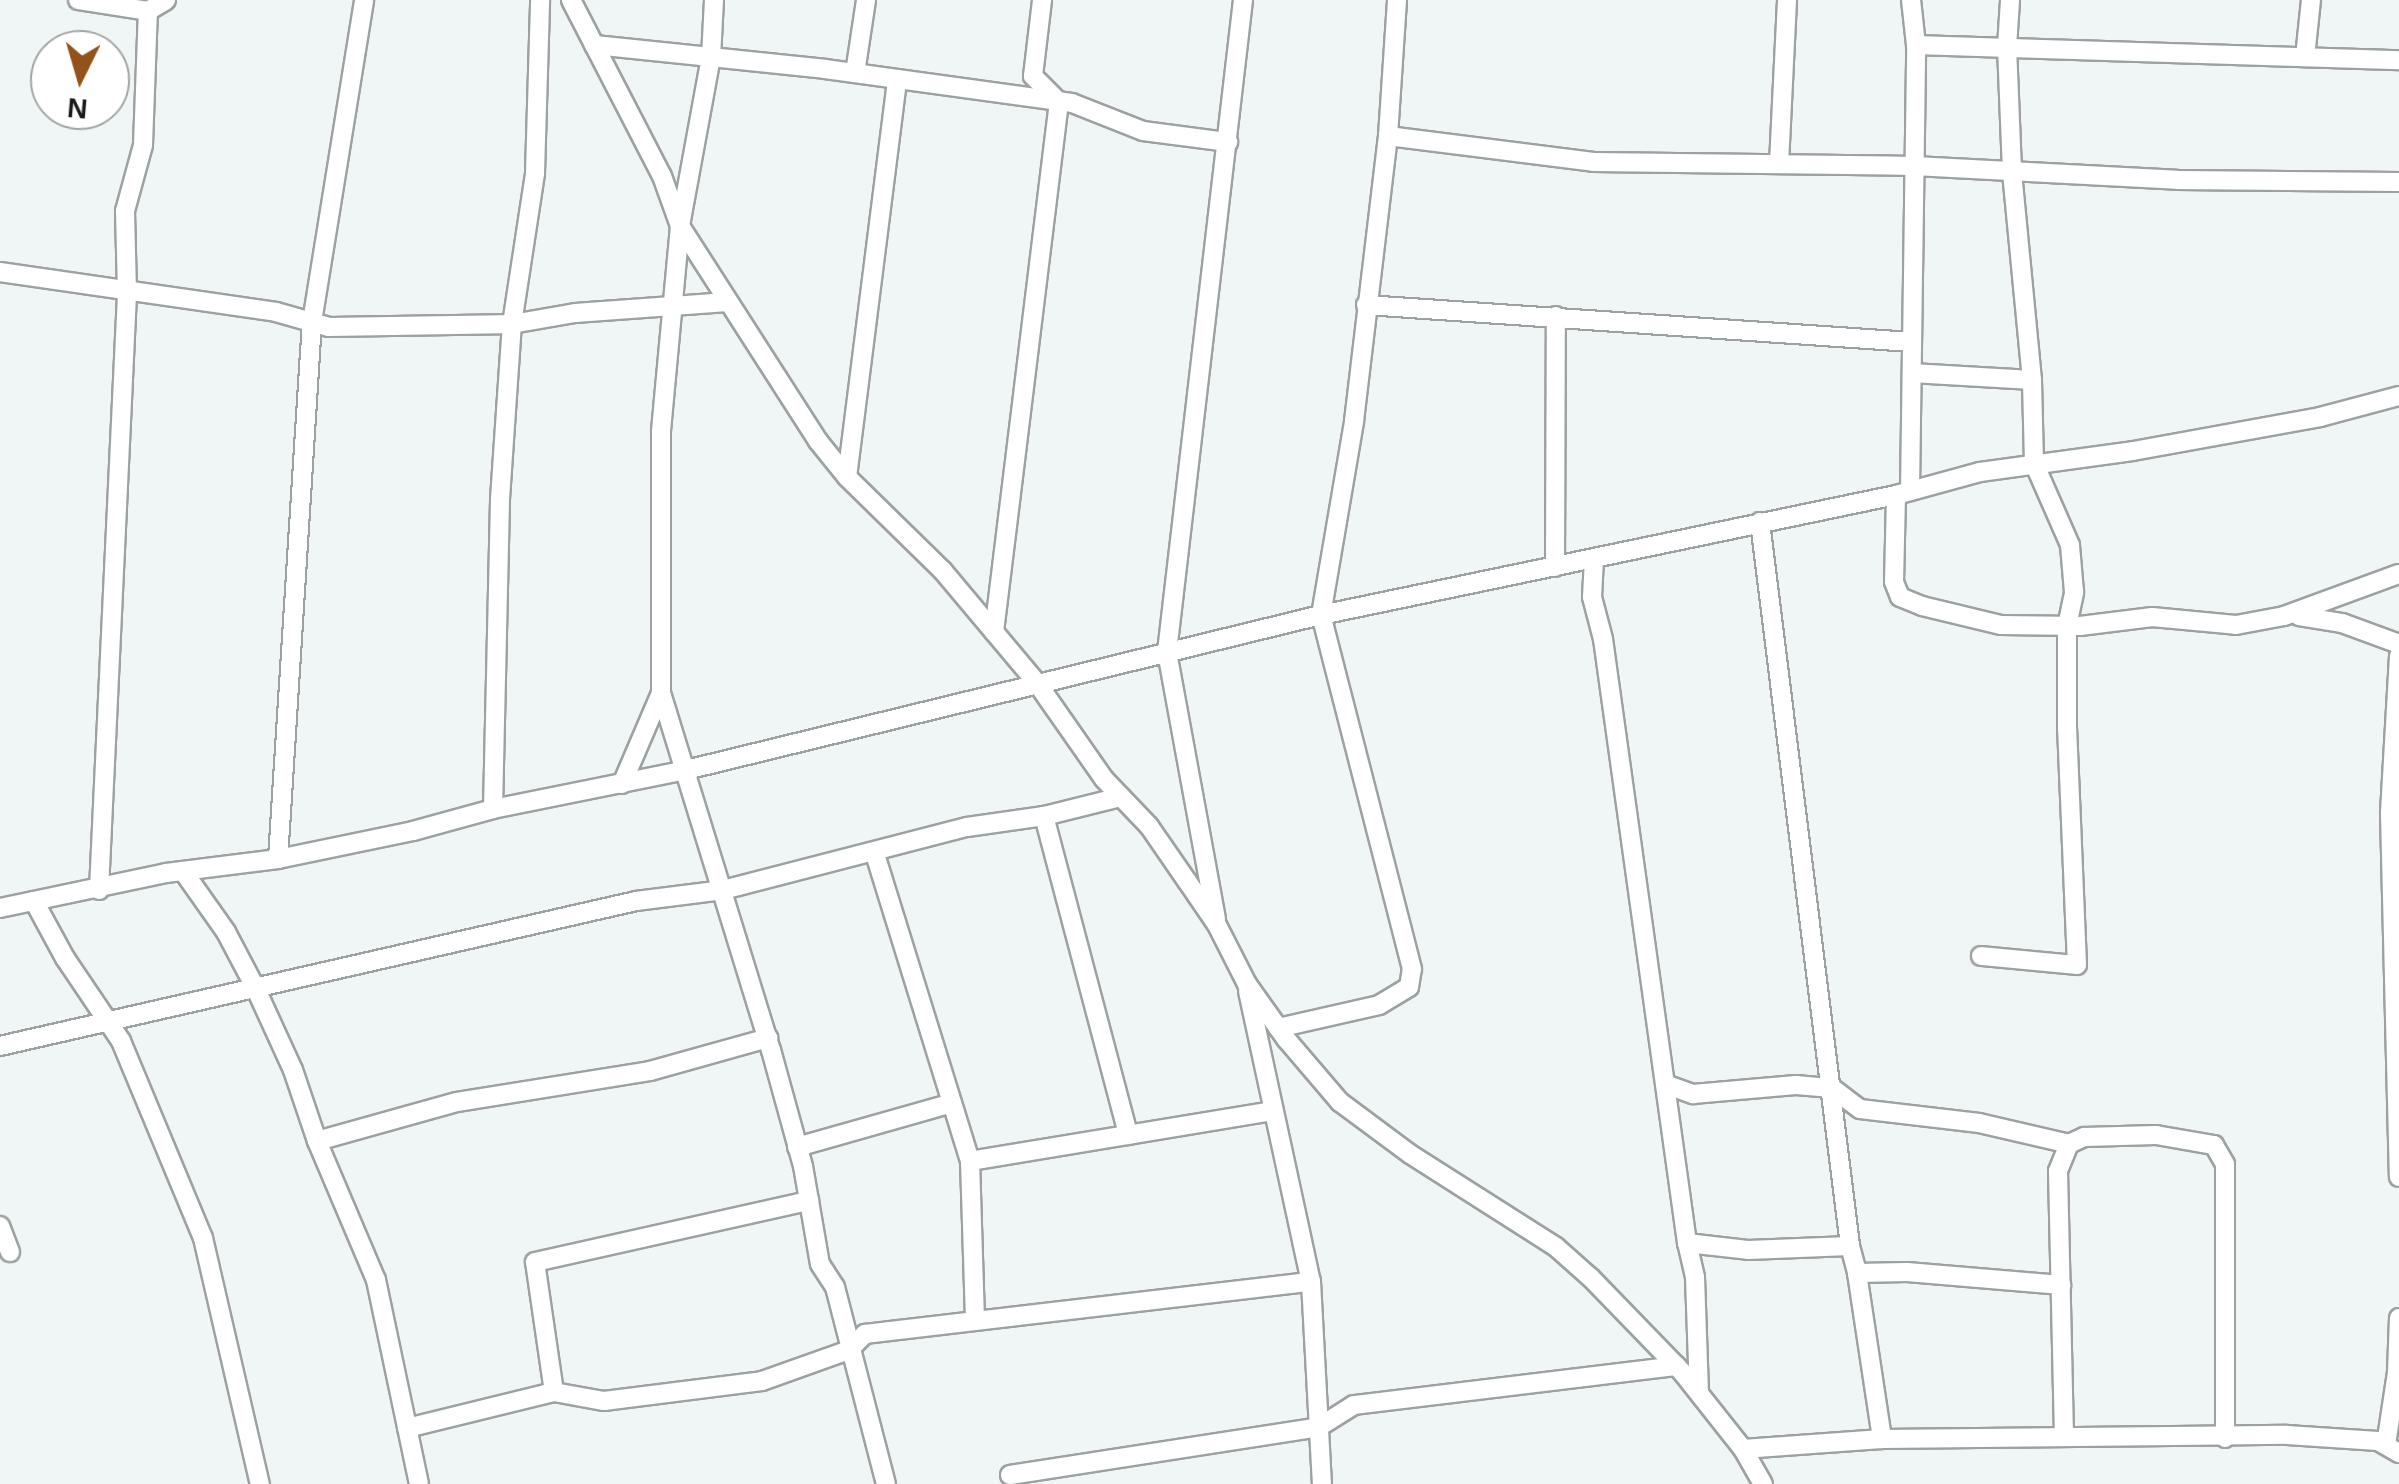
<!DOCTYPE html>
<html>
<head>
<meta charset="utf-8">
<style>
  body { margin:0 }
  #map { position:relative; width:2399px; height:1484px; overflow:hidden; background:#f0f6f6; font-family:Helvetica,sans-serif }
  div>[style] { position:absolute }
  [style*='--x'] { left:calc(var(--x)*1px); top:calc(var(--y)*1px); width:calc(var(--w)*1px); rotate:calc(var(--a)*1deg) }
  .roads { filter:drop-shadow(2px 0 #9ca1a1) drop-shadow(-2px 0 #9ca1a1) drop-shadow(0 2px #9ca1a1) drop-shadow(0 -2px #9ca1a1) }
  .street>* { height:18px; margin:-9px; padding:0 9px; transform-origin:9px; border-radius:9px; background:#fff }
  span { translate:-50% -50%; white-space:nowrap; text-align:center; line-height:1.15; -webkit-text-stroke:8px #fff; paint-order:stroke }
  .north { position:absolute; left:30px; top:30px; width:100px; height:100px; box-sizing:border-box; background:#fff; border:2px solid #a3a4a4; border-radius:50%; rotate:185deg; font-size:28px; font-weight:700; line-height:40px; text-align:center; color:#1a1b1c }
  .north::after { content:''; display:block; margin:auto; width:35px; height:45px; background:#925319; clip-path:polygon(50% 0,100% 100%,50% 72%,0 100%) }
</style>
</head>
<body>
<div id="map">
  <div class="roads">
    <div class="street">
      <i style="--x:78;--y:0;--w:71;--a:8.9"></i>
      <i style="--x:571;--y:0;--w:198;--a:62.7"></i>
      <i style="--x:662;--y:176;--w:53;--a:70.2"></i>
      <i style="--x:680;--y:226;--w:255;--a:57.3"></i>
      <i style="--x:818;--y:441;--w:46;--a:51.1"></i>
      <i style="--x:847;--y:477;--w:134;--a:44.4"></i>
      <i style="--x:943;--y:571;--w:146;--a:50"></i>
      <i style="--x:1037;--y:683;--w:117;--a:55.1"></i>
      <i style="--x:1104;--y:779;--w:65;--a:46.2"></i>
      <i style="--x:1149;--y:826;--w:67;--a:55.4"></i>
      <i style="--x:1187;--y:881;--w:53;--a:55.7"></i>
      <i style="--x:1217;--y:925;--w:66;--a:63"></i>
      <i style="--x:1247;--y:984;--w:69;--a:54.5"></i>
      <i style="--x:1287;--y:1040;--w:82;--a:49.5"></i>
      <i style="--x:1340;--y:1102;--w:87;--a:36.6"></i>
      <i style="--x:1410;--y:1154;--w:173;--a:32.5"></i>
      <i style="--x:1556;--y:1247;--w:47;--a:41.5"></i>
      <i style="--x:1591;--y:1278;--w:131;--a:45.9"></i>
      <i style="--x:1682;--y:1372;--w:98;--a:51.6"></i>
      <i style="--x:1743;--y:1449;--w:40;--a:60.3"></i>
      <i style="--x:714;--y:0;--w:57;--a:93"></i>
      <i style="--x:711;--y:57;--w:172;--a:100.4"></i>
      <i style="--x:680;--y:226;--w:207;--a:95.3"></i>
      <i style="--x:661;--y:432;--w:261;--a:90"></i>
      <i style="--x:661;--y:693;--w:374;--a:72.9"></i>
      <i style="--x:771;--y:1050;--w:120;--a:74.6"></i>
      <i style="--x:803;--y:1166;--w:99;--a:80.2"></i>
      <i style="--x:820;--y:1264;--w:27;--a:57"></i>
      <i style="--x:835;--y:1287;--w:203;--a:75.5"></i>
      <i style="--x:594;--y:45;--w:232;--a:5.9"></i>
      <i style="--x:825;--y:69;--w:249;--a:7.8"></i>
      <i style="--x:1072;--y:103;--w:76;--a:21.5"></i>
      <i style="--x:1143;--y:131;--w:86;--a:7.4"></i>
      <i style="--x:1916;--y:45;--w:483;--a:1.8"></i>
      <i style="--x:2305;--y:57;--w:57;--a:-84"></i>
      <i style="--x:855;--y:73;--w:74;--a:-81.4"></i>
      <i style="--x:1388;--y:136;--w:207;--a:7.2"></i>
      <i style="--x:1593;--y:162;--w:321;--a:0.7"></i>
      <i style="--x:1914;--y:166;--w:263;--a:3"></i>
      <i style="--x:2177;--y:180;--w:222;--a:0.5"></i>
      <i style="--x:1779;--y:164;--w:164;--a:-87.2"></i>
      <i style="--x:0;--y:272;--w:279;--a:8.2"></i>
      <i style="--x:276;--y:312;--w:55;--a:15.8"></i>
      <i style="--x:329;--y:327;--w:183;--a:-0.9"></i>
      <i style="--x:512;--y:324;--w:64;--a:-9.9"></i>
      <i style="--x:575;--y:313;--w:153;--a:-4.1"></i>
      <i style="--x:1366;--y:305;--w:547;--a:3.88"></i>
      <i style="--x:1912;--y:373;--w:120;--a:3.3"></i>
      <i style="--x:847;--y:477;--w:401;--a:-82.8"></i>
      <i style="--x:1910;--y:491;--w:446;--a:-89.2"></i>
      <i style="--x:1916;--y:45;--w:45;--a:-96.3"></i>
      <i style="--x:1896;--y:495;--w:87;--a:91.3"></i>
      <i style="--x:1894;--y:582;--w:16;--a:68"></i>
      <i style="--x:1900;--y:597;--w:24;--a:22"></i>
      <i style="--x:1922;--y:606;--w:81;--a:13.5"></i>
      <i style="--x:2001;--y:625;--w:79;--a:0.7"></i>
      <i style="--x:2080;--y:626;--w:73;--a:-7.1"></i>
      <i style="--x:2152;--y:617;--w:84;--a:5.4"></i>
      <i style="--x:2236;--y:625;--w:49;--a:-10.6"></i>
      <i style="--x:2284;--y:616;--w:122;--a:-20.1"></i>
      <i style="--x:1760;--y:522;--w:730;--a:82.91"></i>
      <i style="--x:1594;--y:559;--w:38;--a:93"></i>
      <i style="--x:1592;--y:597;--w:43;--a:75.3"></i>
      <i style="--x:1603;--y:639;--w:610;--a:82.08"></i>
      <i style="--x:1555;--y:567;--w:251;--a:-89.8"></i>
      <i style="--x:2299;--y:616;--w:44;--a:9.2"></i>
      <i style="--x:2342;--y:623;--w:61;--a:20.2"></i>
      <i style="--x:994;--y:632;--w:534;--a:-83.01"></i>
      <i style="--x:1059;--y:102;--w:37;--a:-135"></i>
      <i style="--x:1033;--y:76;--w:77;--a:-83.2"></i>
      <i style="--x:2399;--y:656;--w:158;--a:93.3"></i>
      <i style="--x:2390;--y:814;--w:363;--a:88.6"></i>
      <i style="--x:622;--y:784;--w:99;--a:-66.8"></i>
      <i style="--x:493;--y:809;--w:310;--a:-88.7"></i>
      <i style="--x:500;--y:499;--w:175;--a:-86.1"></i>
      <i style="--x:512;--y:324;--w:153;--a:-81.3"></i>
      <i style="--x:535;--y:173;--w:173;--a:-88.3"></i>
      <i style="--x:1044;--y:816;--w:330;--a:75.2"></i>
      <i style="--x:875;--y:854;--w:321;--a:72.8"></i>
      <i style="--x:970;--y:1161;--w:159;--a:88.2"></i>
      <i style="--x:278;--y:859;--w:538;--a:-86.38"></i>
      <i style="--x:312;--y:322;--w:326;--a:-80.8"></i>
      <i style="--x:183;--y:871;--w:75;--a:54.8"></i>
      <i style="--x:226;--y:932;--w:62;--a:62.2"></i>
      <i style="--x:255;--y:987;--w:91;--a:65.4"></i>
      <i style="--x:293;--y:1070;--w:75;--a:71.3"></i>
      <i style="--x:317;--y:1141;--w:151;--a:67"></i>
      <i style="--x:376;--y:1280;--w:208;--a:78.1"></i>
      <i style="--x:99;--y:890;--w:598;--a:-87.31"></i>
      <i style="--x:127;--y:293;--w:82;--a:-91.4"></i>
      <i style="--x:125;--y:211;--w:68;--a:-74.7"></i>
      <i style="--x:143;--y:145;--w:134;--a:-87.9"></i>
      <i style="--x:148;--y:11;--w:21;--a:-31"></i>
      <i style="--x:34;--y:901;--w:65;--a:61.5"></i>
      <i style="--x:65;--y:958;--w:100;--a:56"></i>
      <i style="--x:121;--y:1041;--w:213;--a:67.4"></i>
      <i style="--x:203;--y:1238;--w:253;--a:77"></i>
      <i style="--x:0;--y:908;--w:170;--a:-11.9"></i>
      <i style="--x:166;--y:873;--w:113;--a:-7.1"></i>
      <i style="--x:278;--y:859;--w:138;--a:-11.7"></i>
      <i style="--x:413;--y:831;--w:83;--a:-15.4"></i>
      <i style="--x:493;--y:809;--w:197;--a:-11.4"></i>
      <i style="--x:686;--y:770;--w:654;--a:-13.72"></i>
      <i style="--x:1321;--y:615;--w:587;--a:-11.79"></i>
      <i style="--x:1896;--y:495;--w:87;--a:-15.3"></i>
      <i style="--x:1980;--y:472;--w:154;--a:-7.8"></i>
      <i style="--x:2133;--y:451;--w:190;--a:-10.3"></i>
      <i style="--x:2320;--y:417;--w:82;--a:-14.9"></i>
      <i style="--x:1216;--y:919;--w:271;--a:-100.4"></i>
      <i style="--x:1167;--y:652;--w:656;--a:-83.35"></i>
      <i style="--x:1981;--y:956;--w:96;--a:5.4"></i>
      <i style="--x:2077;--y:965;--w:236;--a:-92.4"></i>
      <i style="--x:2067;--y:729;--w:103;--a:-90"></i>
      <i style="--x:2067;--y:626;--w:35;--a:-78"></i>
      <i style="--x:2074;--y:592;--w:47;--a:-94.9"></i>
      <i style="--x:2070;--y:545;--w:90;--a:-113.7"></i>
      <i style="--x:2034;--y:463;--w:83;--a:-91.4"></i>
      <i style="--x:2032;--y:380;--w:210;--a:-95.5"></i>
      <i style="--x:2012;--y:171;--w:124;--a:-92.3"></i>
      <i style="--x:2007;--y:47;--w:47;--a:-86.3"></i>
      <i style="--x:1248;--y:991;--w:298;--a:77.8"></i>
      <i style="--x:1311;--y:1282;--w:202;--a:86.9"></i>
      <i style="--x:1278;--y:1028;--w:104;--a:-12.8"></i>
      <i style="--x:1379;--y:1005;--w:35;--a:-31"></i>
      <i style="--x:1409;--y:987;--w:18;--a:-81"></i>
      <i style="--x:1412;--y:969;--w:366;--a:-104.4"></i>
      <i style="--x:1321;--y:615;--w:197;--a:-80.3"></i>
      <i style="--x:1354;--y:421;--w:287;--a:-83.2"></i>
      <i style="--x:1388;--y:136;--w:136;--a:-86.2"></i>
      <i style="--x:0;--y:1046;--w:652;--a:-12.84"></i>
      <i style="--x:636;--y:901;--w:88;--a:-7.2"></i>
      <i style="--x:723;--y:890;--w:252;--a:-14.5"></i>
      <i style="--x:967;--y:827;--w:78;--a:-8.1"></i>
      <i style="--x:1044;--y:816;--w:79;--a:-13.9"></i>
      <i style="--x:1665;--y:1084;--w:30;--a:20"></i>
      <i style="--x:1693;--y:1094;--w:103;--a:-5"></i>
      <i style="--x:1796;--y:1085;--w:36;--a:5"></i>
      <i style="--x:1832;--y:1088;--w:35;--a:37"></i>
      <i style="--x:1860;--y:1109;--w:120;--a:6.7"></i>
      <i style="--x:1979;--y:1123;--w:92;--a:13.1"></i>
      <i style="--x:317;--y:1141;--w:145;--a:-15.6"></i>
      <i style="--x:457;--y:1102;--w:195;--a:-9.1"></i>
      <i style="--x:650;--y:1071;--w:123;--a:-15.6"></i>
      <i style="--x:797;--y:1147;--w:161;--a:-15.8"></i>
      <i style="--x:970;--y:1161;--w:306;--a:-9.4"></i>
      <i style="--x:0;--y:1226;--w:28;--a:69"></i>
      <i style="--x:1857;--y:1273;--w:168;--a:81.4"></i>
      <i style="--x:554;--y:1392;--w:131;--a:-98.3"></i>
      <i style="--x:535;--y:1262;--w:281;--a:-12.6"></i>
      <i style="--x:1699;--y:1392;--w:115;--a:-92"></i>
      <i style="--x:1695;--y:1277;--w:35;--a:-103"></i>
      <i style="--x:1687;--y:1243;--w:61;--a:6.5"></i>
      <i style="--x:1748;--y:1250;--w:102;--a:-2.2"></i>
      <i style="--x:1850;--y:1246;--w:28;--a:75"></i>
      <i style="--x:1857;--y:1273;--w:50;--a:-1.1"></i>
      <i style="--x:1907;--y:1272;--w:155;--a:4.8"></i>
      <i style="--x:407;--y:1428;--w:151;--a:-13.8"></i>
      <i style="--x:554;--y:1392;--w:51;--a:10.2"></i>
      <i style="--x:604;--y:1401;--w:159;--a:-7.2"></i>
      <i style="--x:762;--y:1381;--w:92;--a:-19.6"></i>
      <i style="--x:849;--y:1350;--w:23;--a:-45"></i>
      <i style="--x:865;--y:1334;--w:449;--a:-6.7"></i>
      <i style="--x:2064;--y:1436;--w:265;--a:-91.3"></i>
      <i style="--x:2058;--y:1171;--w:29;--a:-68"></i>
      <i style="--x:2069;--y:1144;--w:17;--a:-25"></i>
      <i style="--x:2084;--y:1137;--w:72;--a:-1.6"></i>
      <i style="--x:2156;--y:1135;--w:59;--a:9.8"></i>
      <i style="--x:2214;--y:1145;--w:22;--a:60"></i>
      <i style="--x:2225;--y:1164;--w:274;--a:90"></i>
      <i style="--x:2386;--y:1445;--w:74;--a:-81.4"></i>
      <i style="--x:2397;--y:1372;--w:54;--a:-87.9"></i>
      <i style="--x:1743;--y:1449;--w:139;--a:-4.1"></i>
      <i style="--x:1882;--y:1439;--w:405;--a:-0.6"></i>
      <i style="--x:2287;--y:1435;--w:91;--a:3.8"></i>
      <i style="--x:2378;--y:1441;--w:24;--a:30"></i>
      <i style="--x:1010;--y:1475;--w:313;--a:-8.8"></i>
      <i style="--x:1319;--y:1427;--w:41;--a:-32.2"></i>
      <i style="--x:1354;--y:1405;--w:325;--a:-6.9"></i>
    </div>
  </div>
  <div class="north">N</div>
</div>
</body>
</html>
